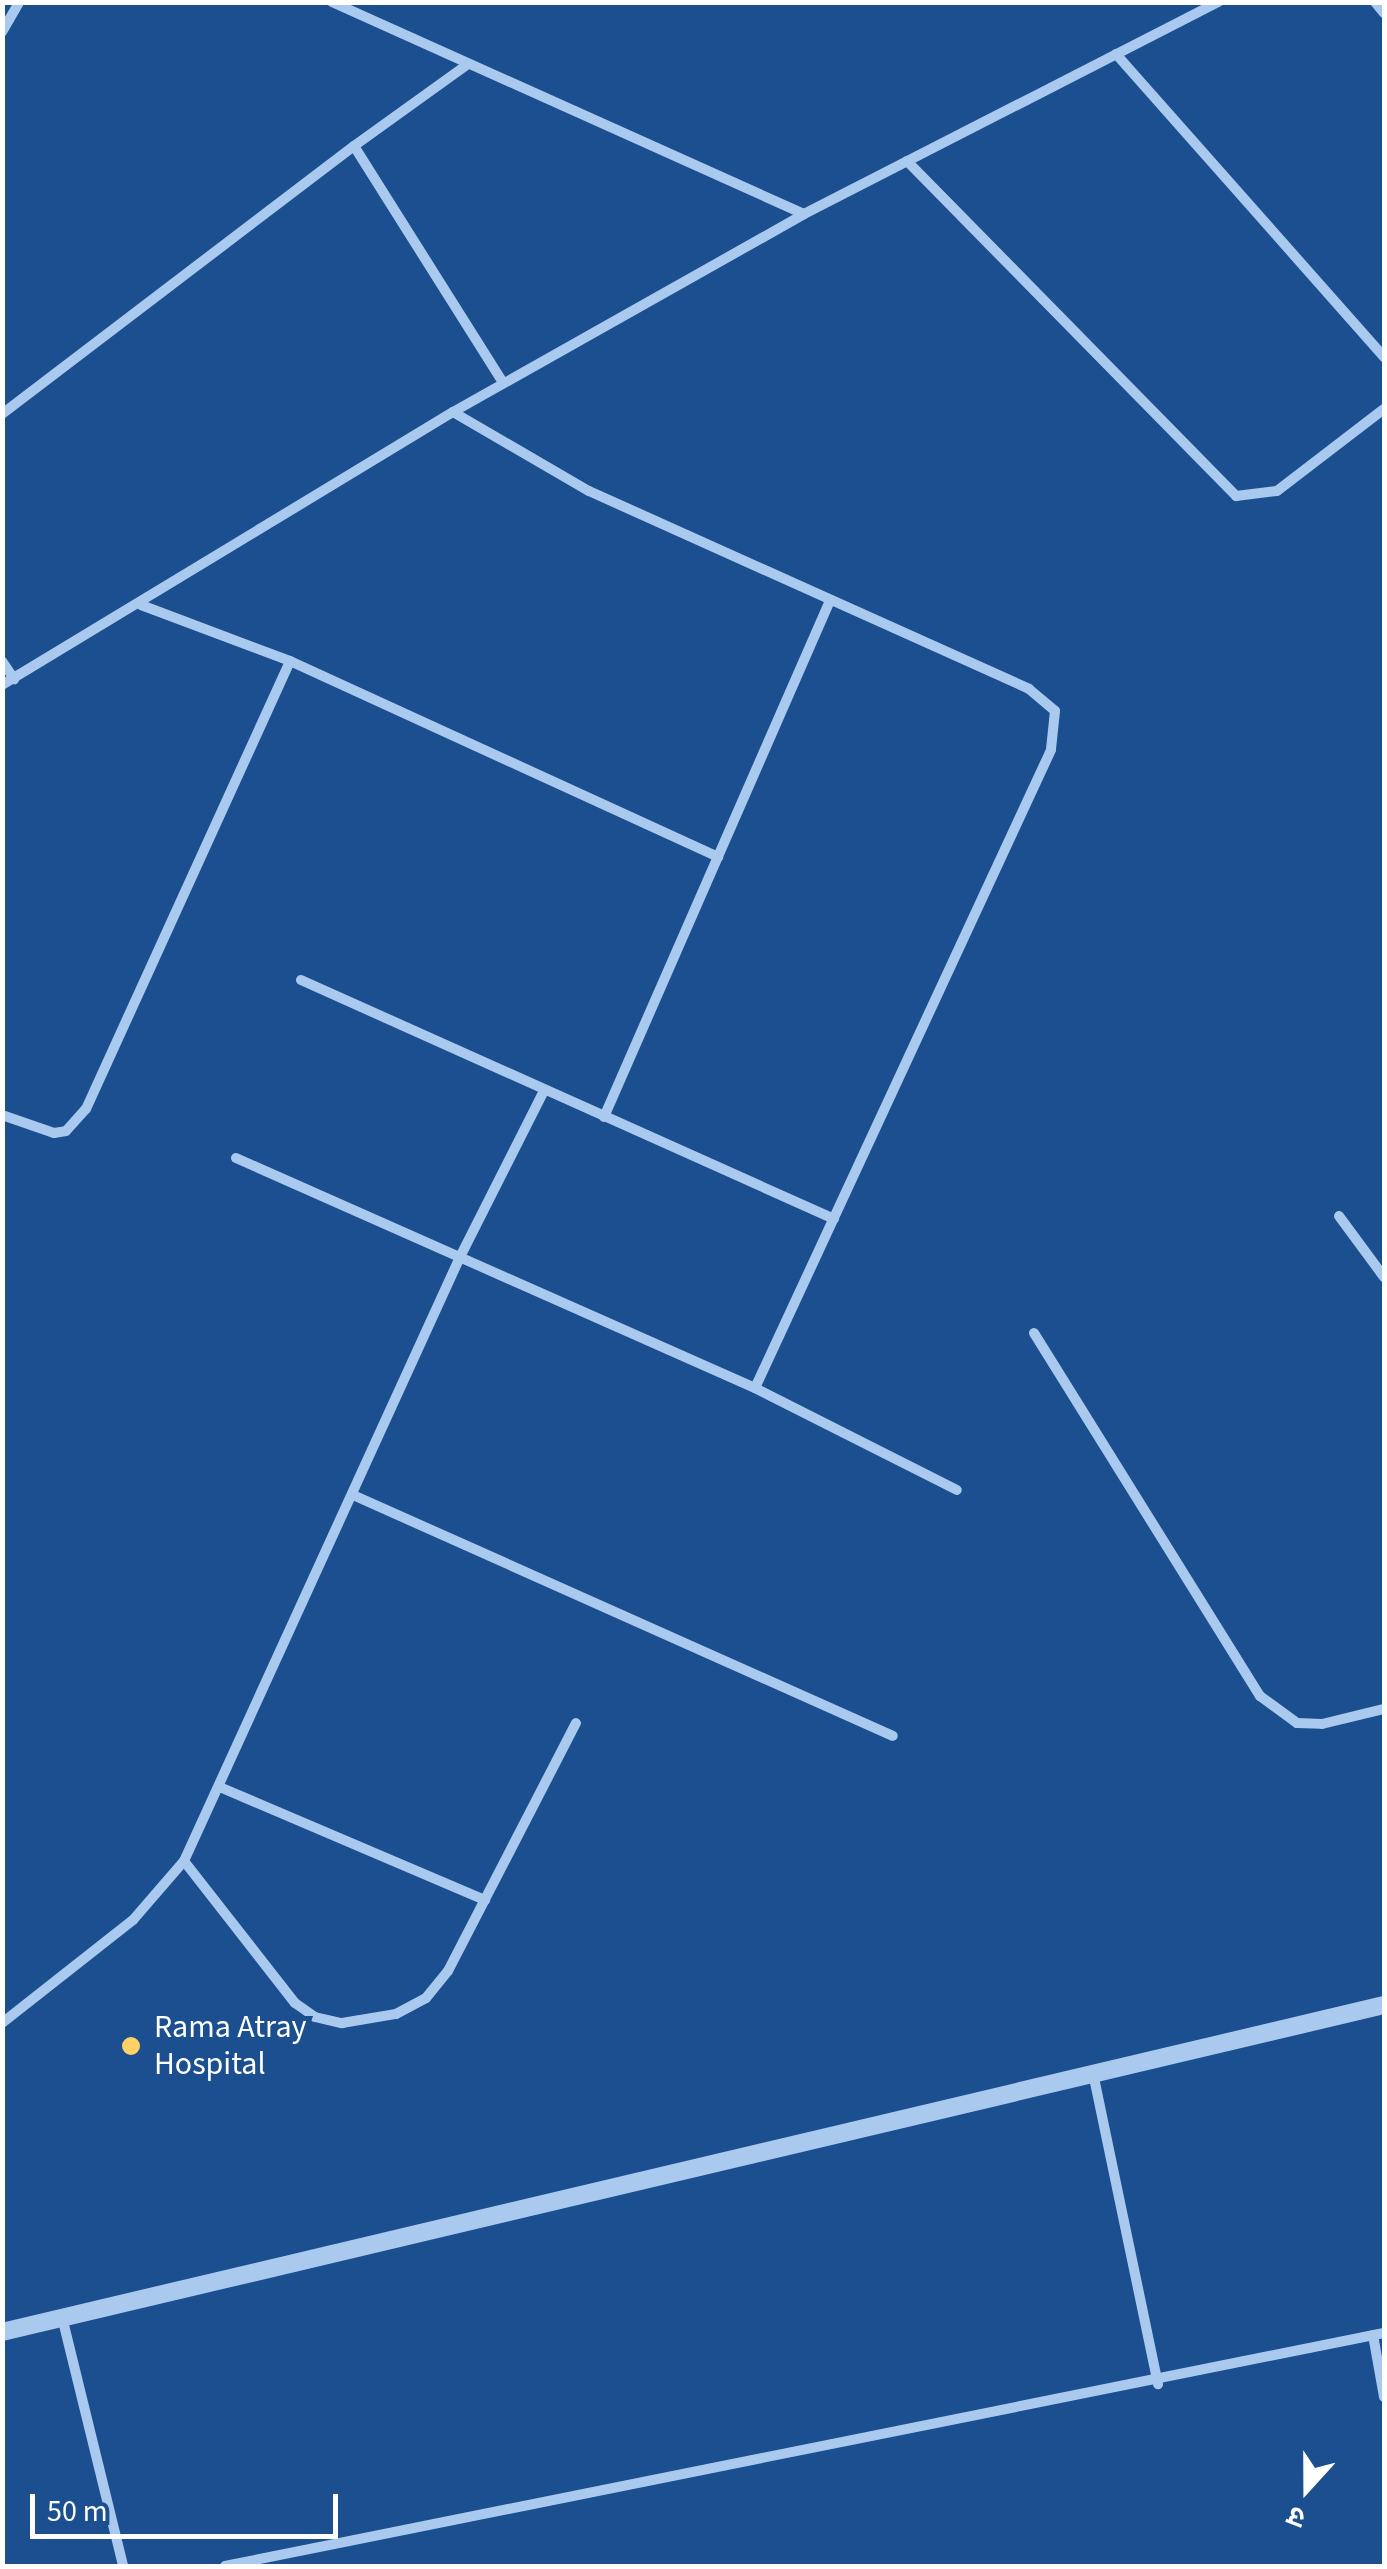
<!DOCTYPE html>
<html>
<head>
<meta charset="utf-8">
<style>
  body { margin:0 }
  #map { position:relative; width:1387px; height:2569px; overflow:hidden; background:#1b4f8f; font-family:"Source Sans 3","Noto Sans Devanagari",sans-serif }
  div>[style] { position:absolute }
  [style*='--x'] { left:calc(var(--x)*1px); top:calc(var(--y)*1px); width:calc(var(--w)*1px); rotate:calc(var(--a)*1deg) }
  .minor>* { height:10px; margin:-5px; padding:0 5px; transform-origin:5px; border-radius:5px; background:#a9c9ee }
  .tertiary>* { height:18px; margin:-9px; padding:0 9px; transform-origin:9px; border-radius:9px; background:#a9c9ee }
  .dots>* { width:28px; height:28px; translate:-50% -50%; box-sizing:border-box; border:5px solid #1b4f8f; border-radius:50% }
  span { translate:-50% -50%; white-space:nowrap; text-align:center; line-height:1.15; -webkit-text-stroke:10px #1b4f8f; paint-order:stroke }
  .poi-label { font-size:32px; color:#fff }
  .left { translate:0 -50%; text-align:left }
  .frame { position:absolute; inset:0; border:5px solid #fff; pointer-events:none }
  .north { position:absolute; left:1257px; top:2439px; width:100px; height:100px; -webkit-text-stroke:8px #1b4f8f; paint-order:stroke; rotate:201deg; font-size:28px; font-weight:700; line-height:40px; text-align:center; color:#fff }
  .north::after { content:''; display:block; margin:auto; width:35px; height:45px; background:#fff; clip-path:polygon(50% 0,100% 100%,50% 72%,0 100%) }
  .scale { position:absolute; left:30px; top:2494px; width:308px; height:45px; box-sizing:border-box; border:5px solid #fff; border-top:0; padding-left:12px; font-size:30px; line-height:35px; white-space:nowrap; color:#fff; -webkit-text-stroke:8px #1b4f8f; paint-order:stroke }
</style>
</head>
<body>
<div id="map">
  <div class="minor">
    <i style="--x:332;--y:2;--w:517;--a:24.19"></i>
    <i style="--x:1375;--y:2;--w:14;--a:51"></i>
    <i style="--x:2;--y:32;--w:34;--a:-60"></i>
    <i style="--x:1116;--y:54;--w:405;--a:48.5"></i>
    <i style="--x:354;--y:146;--w:140;--a:-35.7"></i>
    <i style="--x:907;--y:161;--w:470;--a:45.5"></i>
    <i style="--x:1236;--y:496;--w:41;--a:-7"></i>
    <i style="--x:1277;--y:491;--w:135;--a:-37.5"></i>
    <i style="--x:453;--y:412;--w:157;--a:30.2"></i>
    <i style="--x:589;--y:491;--w:482;--a:24.2"></i>
    <i style="--x:1029;--y:689;--w:34;--a:40"></i>
    <i style="--x:1055;--y:711;--w:39;--a:96"></i>
    <i style="--x:1051;--y:750;--w:703;--a:114.89"></i>
    <i style="--x:2;--y:414;--w:442;--a:-37.3"></i>
    <i style="--x:354;--y:146;--w:280;--a:57.8"></i>
    <i style="--x:141;--y:605;--w:159;--a:20.6"></i>
    <i style="--x:290;--y:661;--w:471;--a:24.6"></i>
    <i style="--x:2;--y:661;--w:22;--a:56"></i>
    <i style="--x:2;--y:685;--w:527;--a:-31.19"></i>
    <i style="--x:453;--y:412;--w:403;--a:-29.4"></i>
    <i style="--x:804;--y:214;--w:465;--a:-27.1"></i>
    <i style="--x:301;--y:980;--w:584;--a:24.15"></i>
    <i style="--x:2;--y:1115;--w:55;--a:19.1"></i>
    <i style="--x:54;--y:1133;--w:12;--a:-9"></i>
    <i style="--x:66;--y:1131;--w:30;--a:-48"></i>
    <i style="--x:86;--y:1109;--w:492;--a:-65.5"></i>
    <i style="--x:604;--y:1117;--w:561;--a:-66.36"></i>
    <i style="--x:236;--y:1158;--w:568;--a:23.9"></i>
    <i style="--x:755;--y:1388;--w:226;--a:26.8"></i>
    <i style="--x:1339;--y:1216;--w:76;--a:53.6"></i>
    <i style="--x:1034;--y:1333;--w:428;--a:58.1"></i>
    <i style="--x:1260;--y:1696;--w:46;--a:36.1"></i>
    <i style="--x:1297;--y:1723;--w:25;--a:2"></i>
    <i style="--x:1322;--y:1724;--w:64;--a:-13.6"></i>
    <i style="--x:353;--y:1495;--w:591;--a:24.05"></i>
    <i style="--x:222;--y:1788;--w:286;--a:23.1"></i>
    <i style="--x:184;--y:1861;--w:180;--a:52"></i>
    <i style="--x:295;--y:2003;--w:24;--a:35"></i>
    <i style="--x:315;--y:2017;--w:28;--a:13"></i>
    <i style="--x:342;--y:2023;--w:55;--a:-9.5"></i>
    <i style="--x:396;--y:2014;--w:34;--a:-28"></i>
    <i style="--x:426;--y:1998;--w:35;--a:-51"></i>
    <i style="--x:448;--y:1971;--w:279;--a:-62.7"></i>
    <i style="--x:2;--y:2023;--w:167;--a:-38.2"></i>
    <i style="--x:133;--y:1920;--w:78;--a:-49.2"></i>
    <i style="--x:184;--y:1861;--w:664;--a:-65.44"></i>
    <i style="--x:460;--y:1257;--w:186;--a:-63.2"></i>
    <i style="--x:1093;--y:2073;--w:318;--a:78.2"></i>
    <i style="--x:63;--y:2321;--w:252;--a:76.2"></i>
    <i style="--x:1373;--y:2335;--w:63;--a:79.9"></i>
    <i style="--x:225;--y:2566;--w:1182;--a:-11.37"></i>
  </div>
  <div class="tertiary">
    <i style="--x:2;--y:2332;--w:1420;--a:-13.31"></i>
  </div>
  <div class="dots">
    <i style="left:131px;top:2046px;background:#ffd166"></i>
  </div>
  <div class="poi-label">
    <span class="left" style="left:154px;top:2046px">Rama Atray<br>Hospital</span>
  </div>
  <div class="frame"></div>
  <div class="north">उ</div>
  <div class="scale">50 m</div>
</div>
</body>
</html>
